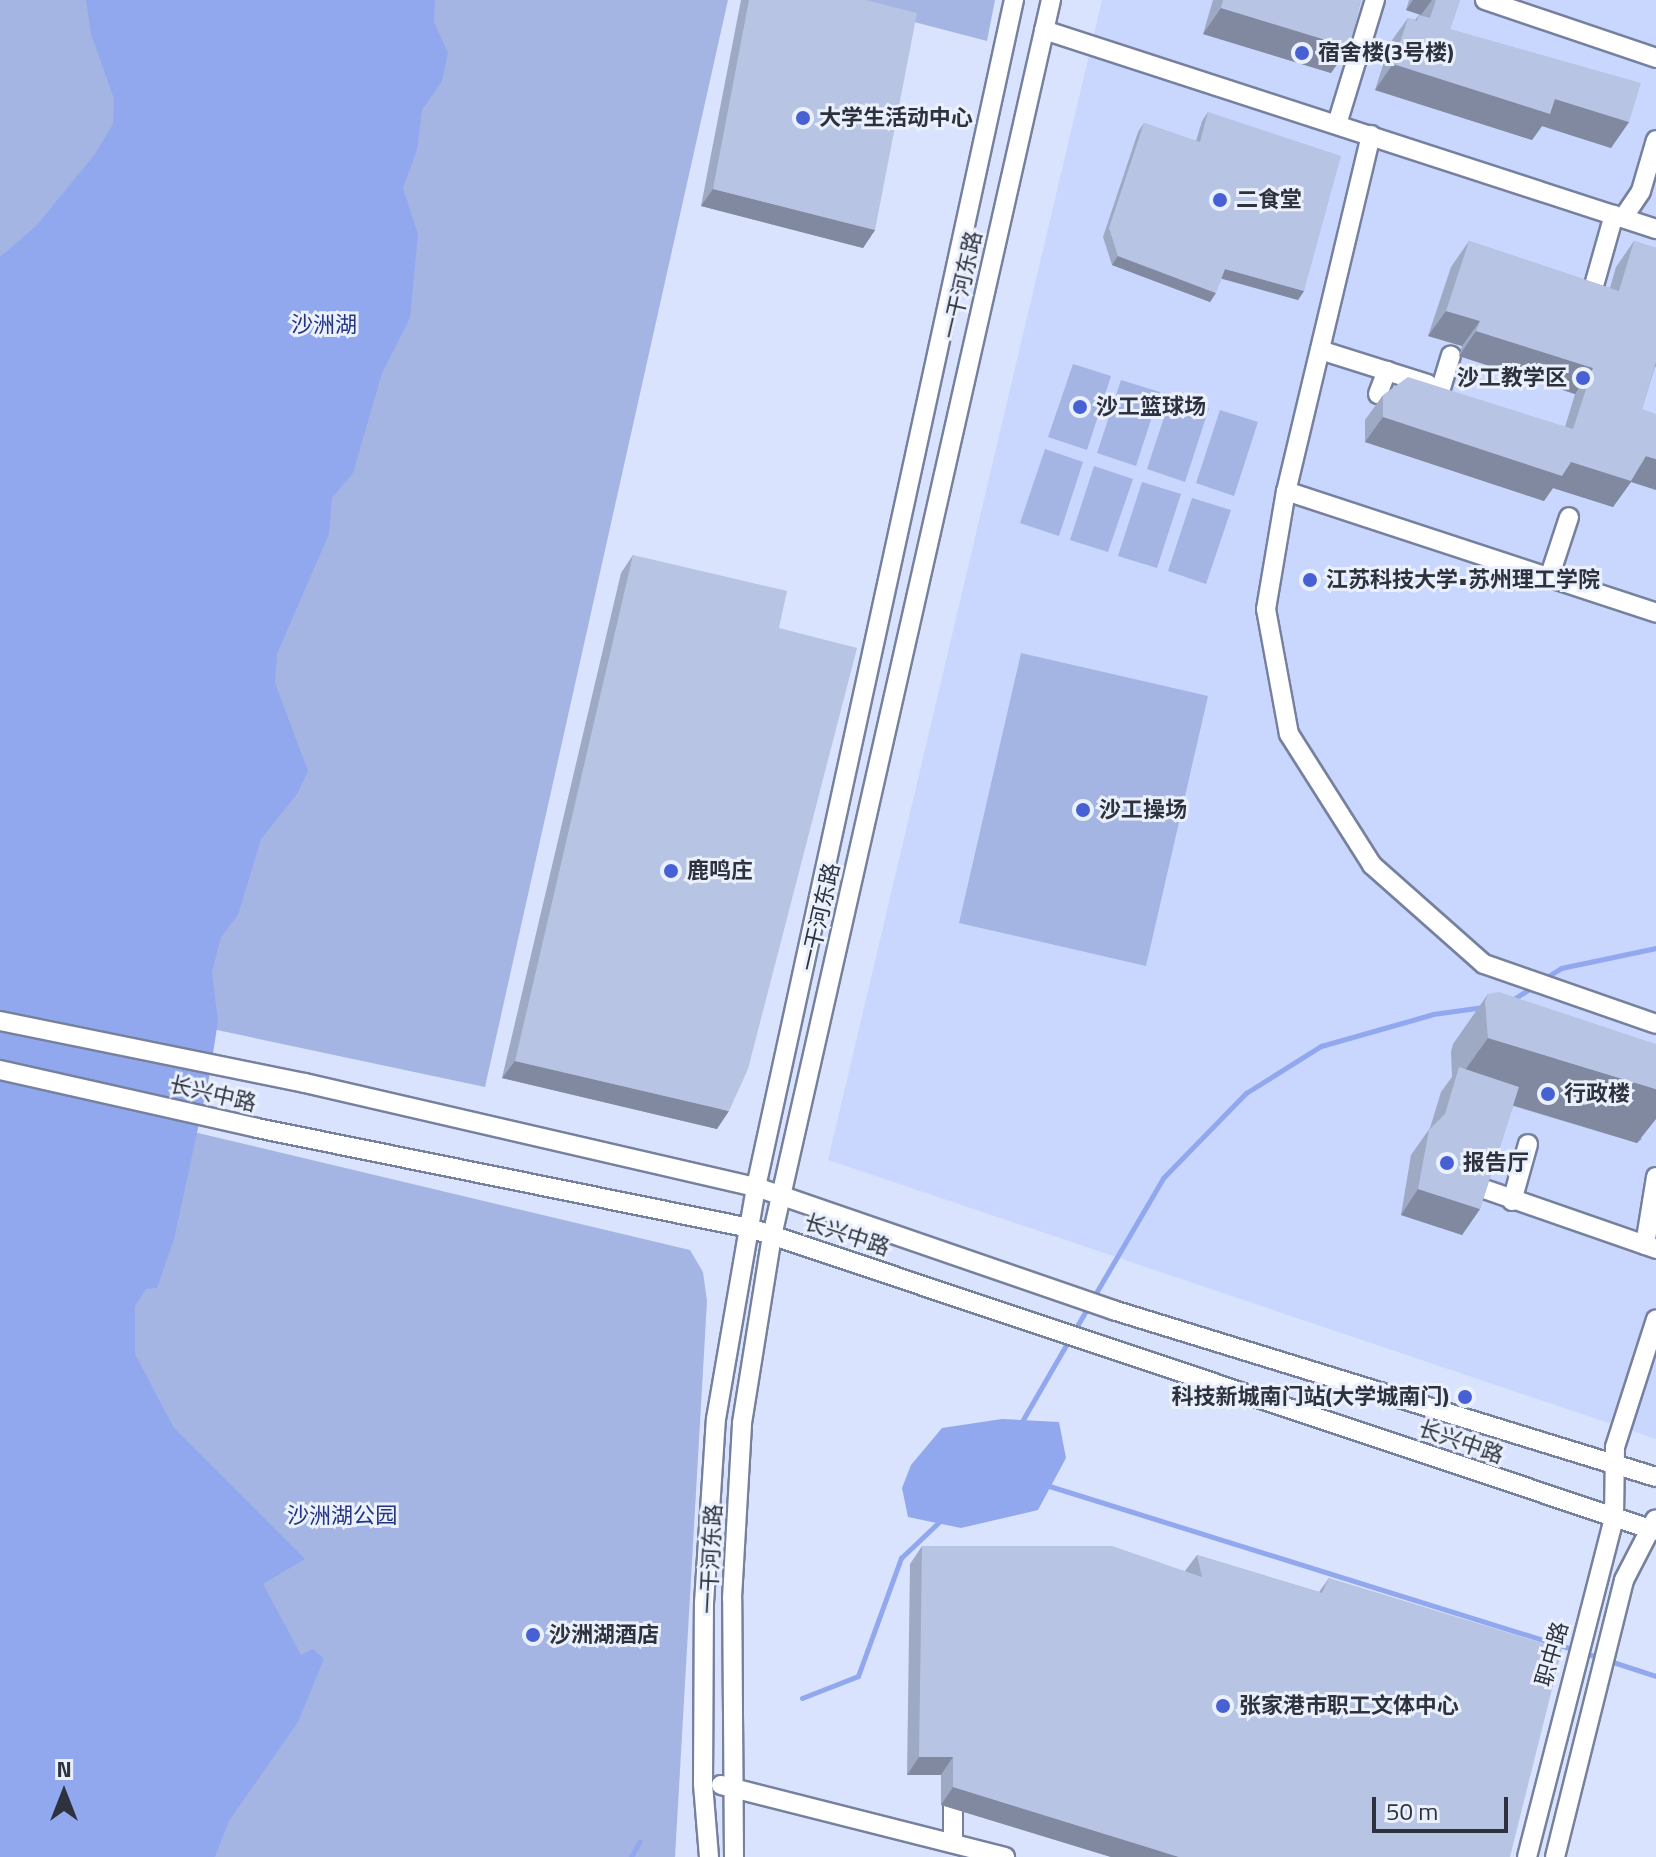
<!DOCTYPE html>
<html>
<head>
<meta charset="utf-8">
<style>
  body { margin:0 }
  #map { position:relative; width:1656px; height:1857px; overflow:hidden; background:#d9e3fd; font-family:"Titillium Web","Noto Sans SC",sans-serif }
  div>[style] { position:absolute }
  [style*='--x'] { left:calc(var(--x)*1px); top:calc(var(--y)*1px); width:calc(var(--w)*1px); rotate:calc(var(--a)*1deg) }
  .built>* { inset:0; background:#c9d7ff }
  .green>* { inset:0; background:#a4b5e3 }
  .water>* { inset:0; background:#91a8ef }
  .stream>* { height:5px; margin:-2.5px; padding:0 2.5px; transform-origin:2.5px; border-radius:2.5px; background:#91a8ef }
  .roads { filter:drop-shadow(2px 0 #76819e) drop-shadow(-2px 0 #76819e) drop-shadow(0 2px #76819e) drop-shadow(0 -2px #76819e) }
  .minor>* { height:18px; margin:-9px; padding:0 9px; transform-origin:9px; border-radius:9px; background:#fff }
  .wall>* { inset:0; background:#9ea9c4 }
  .shaded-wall>* { inset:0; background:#8189a0 }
  .building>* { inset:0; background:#b8c4e4 }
  .dots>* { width:22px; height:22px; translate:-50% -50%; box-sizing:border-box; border:4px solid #ebf0fd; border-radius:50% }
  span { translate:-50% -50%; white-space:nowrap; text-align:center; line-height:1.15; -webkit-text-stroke:6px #ebf0fd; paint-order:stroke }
  .poi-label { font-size:22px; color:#2e323f; font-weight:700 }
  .left { translate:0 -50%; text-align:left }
  .right { translate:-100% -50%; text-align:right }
  .street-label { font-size:22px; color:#2e323f }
  .park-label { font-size:22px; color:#243485 }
  .north { position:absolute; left:24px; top:1753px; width:80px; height:80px; -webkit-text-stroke:6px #ebf0fd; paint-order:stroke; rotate:0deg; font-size:22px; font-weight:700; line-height:32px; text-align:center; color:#2e323f }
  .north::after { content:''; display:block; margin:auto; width:28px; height:36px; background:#2e323f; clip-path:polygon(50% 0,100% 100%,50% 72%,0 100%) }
  .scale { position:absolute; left:1372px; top:1797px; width:136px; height:36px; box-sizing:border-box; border:4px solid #2e323f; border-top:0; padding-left:10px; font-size:24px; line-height:28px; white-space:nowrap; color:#2e323f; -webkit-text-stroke:6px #ebf0fd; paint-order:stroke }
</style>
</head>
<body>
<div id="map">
  <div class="built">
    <i style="clip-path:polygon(1102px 0,1656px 0,1656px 1439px,828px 1160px)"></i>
  </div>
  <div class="green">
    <i style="clip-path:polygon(0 0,728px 0,485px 1087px,0 984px)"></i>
    <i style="clip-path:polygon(830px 0,995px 0,987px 41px)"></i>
    <i style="clip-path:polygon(1073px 364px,1111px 376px,1087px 450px,1048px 437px)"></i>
    <i style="clip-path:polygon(1121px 380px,1160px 392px,1136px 466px,1097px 453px)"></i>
    <i style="clip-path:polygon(1171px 396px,1209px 408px,1185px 482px,1147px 469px)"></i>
    <i style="clip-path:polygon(1220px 410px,1258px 422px,1234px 496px,1196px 483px)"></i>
    <i style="clip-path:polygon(1045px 449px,1083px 462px,1059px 536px,1020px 523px)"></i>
    <i style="clip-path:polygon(1094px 466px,1133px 479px,1108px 552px,1070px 540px)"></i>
    <i style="clip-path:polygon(1142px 482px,1181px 494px,1157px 568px,1118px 556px)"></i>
    <i style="clip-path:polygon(1192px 498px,1231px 510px,1206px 584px,1168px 571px)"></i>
    <i style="clip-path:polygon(1021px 653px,1208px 696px,1146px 966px,959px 923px)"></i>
    <i style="clip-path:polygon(0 1086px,690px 1250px,703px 1272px,707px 1301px,675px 1857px,0 1857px)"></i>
  </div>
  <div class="water">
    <i style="clip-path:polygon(86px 0,435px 0,434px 22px,448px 53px,442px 81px,422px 110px,417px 150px,403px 188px,418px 234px,410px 318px,382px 373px,353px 473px,332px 498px,329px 534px,277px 654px,275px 683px,308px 771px,297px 794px,261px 839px,238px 915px,221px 937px,212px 972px,218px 1021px,210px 1073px,174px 1239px,157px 1288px,146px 1289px,135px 1306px,135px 1354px,174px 1428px,305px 1559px,263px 1584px,301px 1655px,313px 1649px,324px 1659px,298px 1722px,229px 1821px,215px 1857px,0 1857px,0 257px,36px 226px,95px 154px,113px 124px,114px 99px,91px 34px)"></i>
    <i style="clip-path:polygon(1002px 1419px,1059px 1422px,1066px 1458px,1038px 1510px,961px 1528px,908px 1517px,902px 1488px,911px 1465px,942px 1428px)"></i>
  </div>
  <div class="stream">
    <i style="--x:1542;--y:980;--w:22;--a:-32"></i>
    <i style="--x:1561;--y:968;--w:97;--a:-11.9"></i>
    <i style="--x:1512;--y:1000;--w:26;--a:-32"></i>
    <i style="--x:1093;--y:1298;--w:139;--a:-59.7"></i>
    <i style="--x:1163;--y:1178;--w:119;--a:-45.7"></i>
    <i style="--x:1246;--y:1093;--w:89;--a:-32.1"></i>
    <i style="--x:1321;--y:1046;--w:116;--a:-15.9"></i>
    <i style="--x:1433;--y:1014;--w:51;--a:-7.8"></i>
    <i style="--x:1021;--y:1423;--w:134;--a:-60"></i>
    <i style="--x:1046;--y:1485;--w:554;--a:17.32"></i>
    <i style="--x:1585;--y:1653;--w:75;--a:17.9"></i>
    <i style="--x:802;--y:1698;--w:60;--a:-21.4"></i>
    <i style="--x:858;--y:1676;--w:126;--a:-70"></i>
    <i style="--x:901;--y:1558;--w:54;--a:-43.5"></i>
    <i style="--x:631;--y:1857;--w:18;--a:-61"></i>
  </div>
  <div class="roads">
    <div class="minor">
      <i style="--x:1485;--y:0;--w:181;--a:18.7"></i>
      <i style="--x:1044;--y:30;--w:644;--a:18.01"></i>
      <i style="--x:1337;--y:124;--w:130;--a:-73"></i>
      <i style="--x:1371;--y:135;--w:366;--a:103.4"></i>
      <i style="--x:1286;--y:491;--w:120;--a:99.6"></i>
      <i style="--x:1266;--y:609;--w:127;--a:79.6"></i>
      <i style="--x:1289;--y:734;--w:155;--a:57.6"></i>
      <i style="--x:1372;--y:865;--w:149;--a:41.5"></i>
      <i style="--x:1484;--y:964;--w:182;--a:19.2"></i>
      <i style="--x:1623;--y:218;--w:32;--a:-56"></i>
      <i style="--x:1641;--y:191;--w:53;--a:-73.6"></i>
      <i style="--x:1593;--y:289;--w:77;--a:-74.2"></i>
      <i style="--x:1320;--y:350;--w:113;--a:17.5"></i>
      <i style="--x:1441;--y:388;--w:34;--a:-73"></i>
      <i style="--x:1378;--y:394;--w:25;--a:-69"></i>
      <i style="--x:1286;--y:491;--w:390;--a:18.2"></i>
      <i style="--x:1549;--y:578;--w:64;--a:-71.8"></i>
      <i style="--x:0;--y:1021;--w:311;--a:11.5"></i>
      <i style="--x:305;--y:1083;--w:463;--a:13"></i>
      <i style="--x:756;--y:1187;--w:378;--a:19"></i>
      <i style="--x:1113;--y:1310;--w:568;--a:17.1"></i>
      <i style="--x:0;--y:1070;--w:263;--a:12.7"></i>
      <i style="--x:257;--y:1128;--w:503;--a:11.47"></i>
      <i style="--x:750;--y:1228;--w:955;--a:18.49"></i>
      <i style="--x:1487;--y:1190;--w:179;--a:19.2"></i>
      <i style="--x:1512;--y:1201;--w:59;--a:-74.3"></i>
      <i style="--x:1645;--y:1245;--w:69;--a:-80.8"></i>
      <i style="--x:721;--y:1785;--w:293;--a:14.2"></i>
      <i style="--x:953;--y:1842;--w:58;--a:-90"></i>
      <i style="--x:709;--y:1857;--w:73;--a:-94.7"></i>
      <i style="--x:703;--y:1784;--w:181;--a:-89.7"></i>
      <i style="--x:704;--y:1603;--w:184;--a:-86.3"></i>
      <i style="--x:716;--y:1419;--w:235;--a:-80.2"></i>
      <i style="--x:756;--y:1187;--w:1215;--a:-77.74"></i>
      <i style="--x:734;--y:1857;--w:259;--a:-90.4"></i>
      <i style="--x:732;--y:1598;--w:175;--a:-86.7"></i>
      <i style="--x:742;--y:1423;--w:189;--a:-80.9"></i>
      <i style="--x:772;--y:1236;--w:1267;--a:-77.28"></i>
      <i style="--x:1527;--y:1857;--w:349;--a:-75.6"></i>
      <i style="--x:1614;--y:1519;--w:72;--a:-89.2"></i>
      <i style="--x:1615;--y:1447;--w:134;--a:-72.2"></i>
      <i style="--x:1555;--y:1857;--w:285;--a:-76"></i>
      <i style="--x:1624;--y:1580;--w:68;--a:-62.7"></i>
    </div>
  </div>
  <div class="wall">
    <i style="clip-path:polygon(741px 0,866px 0,875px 230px,863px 248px,701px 206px)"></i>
    <i style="clip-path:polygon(1213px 0,1361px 0,1349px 47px,1331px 73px,1203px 34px)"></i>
    <i style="clip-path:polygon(1409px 0,1460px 0,1450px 29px,1629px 122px,1611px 148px,1542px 126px,1532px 140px,1375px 90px,1390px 43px,1408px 18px,1415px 20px,1419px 15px,1421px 15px,1406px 10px)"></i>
    <i style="clip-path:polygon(1208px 112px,1304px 291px,1298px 300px,1222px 278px,1210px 302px,1112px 265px,1103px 237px,1138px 132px,1144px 123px,1196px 141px,1202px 121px)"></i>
    <i style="clip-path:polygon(1469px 241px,1610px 288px,1616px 267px,1634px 241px,1656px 248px,1656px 367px,1655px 367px,1642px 409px,1631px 482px,1613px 507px,1553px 488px,1544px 501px,1365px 442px,1365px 420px,1383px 395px,1565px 427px,1575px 394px,1459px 356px,1462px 346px,1428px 336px,1451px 267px)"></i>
    <i style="clip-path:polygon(633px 555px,779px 628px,717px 1129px,502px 1078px,621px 573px)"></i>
    <i style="clip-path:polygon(1488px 994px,1642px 1139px,1637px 1143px,1513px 1106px,1480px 1209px,1462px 1235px,1401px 1215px,1411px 1155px,1430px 1128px,1441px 1092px,1452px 1077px,1451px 1052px,1453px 1044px)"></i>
    <i style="clip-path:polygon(922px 1546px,1185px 1571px,1197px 1555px,1319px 1592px,1329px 1578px,1510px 1857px,1111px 1857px,941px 1805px,941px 1775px,907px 1775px,910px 1564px)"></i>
  </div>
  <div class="shaded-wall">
    <i style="clip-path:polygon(1413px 0,1432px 0,1421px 15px,1406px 10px)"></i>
    <i style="clip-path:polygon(1221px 8px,1349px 47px,1331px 73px,1203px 34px)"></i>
    <i style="clip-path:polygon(1393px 64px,1555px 99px,1629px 122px,1611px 148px,1542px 126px,1532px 140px,1375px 90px)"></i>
    <i style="clip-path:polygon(713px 189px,875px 230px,863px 248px,701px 206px)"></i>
    <i style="clip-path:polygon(1118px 256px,1216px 293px,1210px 302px,1112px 265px)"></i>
    <i style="clip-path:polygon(1225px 269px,1304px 291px,1298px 300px,1219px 278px)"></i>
    <i style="clip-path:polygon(1446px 311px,1480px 321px,1462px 346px,1428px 336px)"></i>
    <i style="clip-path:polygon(1476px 331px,1593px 368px,1575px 394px,1459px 356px)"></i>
    <i style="clip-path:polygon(1383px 417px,1571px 462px,1646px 456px,1656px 459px,1656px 490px,1631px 482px,1613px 507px,1553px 488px,1544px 501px,1365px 442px)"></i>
    <i style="clip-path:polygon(1488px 1038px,1656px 1089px,1656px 1119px,1637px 1143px,1453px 1087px)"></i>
    <i style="clip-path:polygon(515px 1061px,729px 1111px,717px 1129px,502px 1078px)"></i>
    <i style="clip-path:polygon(1418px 1189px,1480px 1209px,1462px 1235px,1401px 1215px)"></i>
    <i style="clip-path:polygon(919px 1757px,953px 1757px,941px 1775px,907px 1775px)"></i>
    <i style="clip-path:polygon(953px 1787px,1179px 1857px,1111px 1857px,941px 1805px)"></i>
  </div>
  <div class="building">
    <i style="clip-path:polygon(749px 0,866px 0,917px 13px,875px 230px,713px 189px)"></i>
    <i style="clip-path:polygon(1223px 0,1361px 0,1349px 47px,1221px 8px)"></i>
    <i style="clip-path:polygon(1436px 0,1460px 0,1450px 29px,1641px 83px,1629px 122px,1555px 99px,1550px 114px,1393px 64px,1408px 18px,1417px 21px,1419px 15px,1430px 18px)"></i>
    <i style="clip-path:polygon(1208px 112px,1341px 156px,1304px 291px,1225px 269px,1216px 293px,1118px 256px,1109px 228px,1144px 123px,1200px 142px)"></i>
    <i style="clip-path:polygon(1469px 241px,1619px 291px,1634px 241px,1656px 248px,1656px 362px,1642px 409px,1656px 414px,1656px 459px,1646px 456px,1631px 481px,1571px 462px,1562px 476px,1383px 417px,1383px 395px,1408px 377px,1573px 429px,1593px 368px,1476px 331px,1480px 321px,1446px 311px)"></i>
    <i style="clip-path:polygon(633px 555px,787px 591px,779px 628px,857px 648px,748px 1069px,729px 1111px,515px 1061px)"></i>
    <i style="clip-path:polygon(1499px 992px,1656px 1044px,1656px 1089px,1488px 1038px,1485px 1002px,1488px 994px)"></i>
    <i style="clip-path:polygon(1459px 1067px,1519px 1087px,1480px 1209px,1418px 1189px,1429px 1130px,1445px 1114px)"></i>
    <i style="clip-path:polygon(922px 1546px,1112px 1546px,1202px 1577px,1197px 1555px,1322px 1593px,1329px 1578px,1562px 1649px,1510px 1857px,1179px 1857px,953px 1787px,953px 1757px,919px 1757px)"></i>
  </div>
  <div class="dots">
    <i style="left:1302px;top:53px;background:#4761d5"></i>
    <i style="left:803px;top:118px;background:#4761d5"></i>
    <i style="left:1220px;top:200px;background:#4761d5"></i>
    <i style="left:1583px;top:378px;background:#4761d5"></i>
    <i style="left:1080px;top:407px;background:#4761d5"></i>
    <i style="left:1310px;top:580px;background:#4761d5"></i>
    <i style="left:1083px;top:810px;background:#4761d5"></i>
    <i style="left:671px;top:871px;background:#4761d5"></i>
    <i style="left:1548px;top:1094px;background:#4761d5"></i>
    <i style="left:1447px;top:1163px;background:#4761d5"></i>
    <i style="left:1465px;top:1397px;background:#4761d5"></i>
    <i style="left:533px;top:1635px;background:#4761d5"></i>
    <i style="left:1223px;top:1706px;background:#4761d5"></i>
  </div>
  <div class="poi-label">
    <span class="left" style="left:1318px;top:53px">宿舍楼(3号楼)</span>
    <span class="left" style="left:819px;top:118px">大学生活动中心</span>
    <span class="left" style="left:1236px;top:200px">二食堂</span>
    <span class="right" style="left:1567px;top:378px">沙工教学区</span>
    <span class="left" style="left:1096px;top:407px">沙工篮球场</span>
    <span class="left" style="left:1326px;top:580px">江苏科技大学•苏州理工学院</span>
    <span class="left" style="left:1099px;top:810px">沙工操场</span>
    <span class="left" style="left:687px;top:871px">鹿鸣庄</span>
    <span class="left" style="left:1564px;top:1094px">行政楼</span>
    <span class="left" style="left:1463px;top:1163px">报告厅</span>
    <span class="right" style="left:1449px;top:1397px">科技新城南门站(大学城南门)</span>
    <span class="left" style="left:549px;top:1635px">沙洲湖酒店</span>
    <span class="left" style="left:1239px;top:1706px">张家港市职工文体中心</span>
  </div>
  <div class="street-label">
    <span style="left:962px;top:285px;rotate:-77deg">一干河东路</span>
    <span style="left:820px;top:917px;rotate:-77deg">一干河东路</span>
    <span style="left:213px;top:1094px;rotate:13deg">长兴中路</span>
    <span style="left:847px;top:1235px;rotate:18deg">长兴中路</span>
    <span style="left:1461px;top:1442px;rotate:19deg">长兴中路</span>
    <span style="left:711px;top:1559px;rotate:-87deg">一干河东路</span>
    <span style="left:1552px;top:1654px;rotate:-74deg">职中路</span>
  </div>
  <div class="park-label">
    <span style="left:324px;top:325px">沙洲湖</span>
    <span style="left:342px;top:1516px">沙洲湖公园</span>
  </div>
  <div class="north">N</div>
  <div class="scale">50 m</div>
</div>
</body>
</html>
